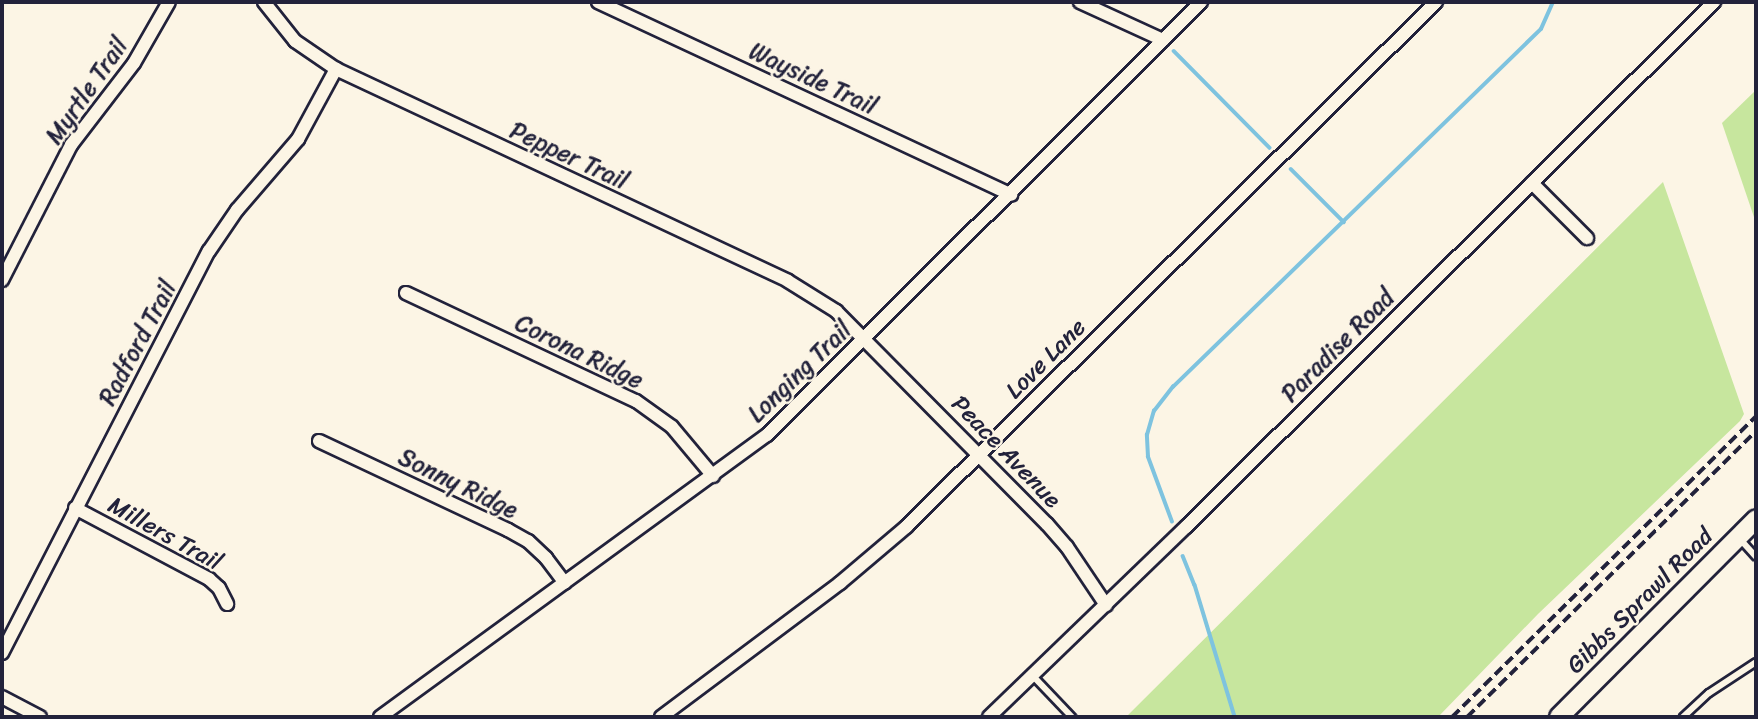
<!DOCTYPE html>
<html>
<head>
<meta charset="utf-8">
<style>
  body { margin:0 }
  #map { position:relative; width:1758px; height:719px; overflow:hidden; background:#fcf5e5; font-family:Sriracha,sans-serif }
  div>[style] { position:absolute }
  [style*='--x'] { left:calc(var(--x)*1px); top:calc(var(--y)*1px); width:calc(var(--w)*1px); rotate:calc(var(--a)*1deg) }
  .green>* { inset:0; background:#c7e69e }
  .stream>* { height:3.5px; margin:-1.75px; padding:0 1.75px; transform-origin:1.75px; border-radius:1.75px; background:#7ec3df }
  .roads { filter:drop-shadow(2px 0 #22223b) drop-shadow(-2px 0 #22223b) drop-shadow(0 2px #22223b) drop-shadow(0 -2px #22223b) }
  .service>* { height:6px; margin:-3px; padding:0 3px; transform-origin:3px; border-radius:3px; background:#fcf5e5 }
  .minor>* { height:12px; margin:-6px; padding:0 6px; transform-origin:6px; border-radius:6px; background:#fcf5e5 }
  .secondary>* { height:18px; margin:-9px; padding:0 9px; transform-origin:9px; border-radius:9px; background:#fcf5e5 }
  .rail>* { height:3.5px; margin-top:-1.75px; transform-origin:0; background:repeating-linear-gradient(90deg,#22223b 0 10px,transparent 0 15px) }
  span { translate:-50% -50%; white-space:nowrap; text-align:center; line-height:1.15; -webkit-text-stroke:5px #fcf5e5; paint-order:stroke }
  .street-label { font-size:24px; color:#22223b }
  .frame { position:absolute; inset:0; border:4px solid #22223b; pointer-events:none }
</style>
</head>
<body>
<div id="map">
  <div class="green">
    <i style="clip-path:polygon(1756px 90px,1756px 223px,1722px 123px)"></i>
    <i style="clip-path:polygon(1663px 182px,1744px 414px,1740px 421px,1538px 614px,1438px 717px,1126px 717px)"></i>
  </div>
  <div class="stream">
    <i style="--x:1174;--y:51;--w:136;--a:45.3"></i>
    <i style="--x:1291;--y:169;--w:75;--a:45"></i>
    <i style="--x:1172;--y:522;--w:69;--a:-110.3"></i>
    <i style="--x:1148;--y:457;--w:22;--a:-93"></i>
    <i style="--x:1147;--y:435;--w:25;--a:-74"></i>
    <i style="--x:1154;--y:411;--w:31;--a:-52"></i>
    <i style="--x:1173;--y:387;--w:513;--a:-44.21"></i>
    <i style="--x:1541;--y:29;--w:30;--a:-66"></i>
    <i style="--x:1183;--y:556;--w:31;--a:68"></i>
    <i style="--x:1195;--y:585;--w:138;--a:73.1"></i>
  </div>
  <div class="roads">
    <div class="service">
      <i style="--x:1739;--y:538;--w:25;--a:48"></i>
      <i style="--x:1033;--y:676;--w:57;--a:46.4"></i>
      <i style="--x:1683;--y:717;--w:35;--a:-43"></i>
      <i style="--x:1709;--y:693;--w:56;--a:-33.4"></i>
    </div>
    <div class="minor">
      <i style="--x:264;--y:2;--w:50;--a:51.5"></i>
      <i style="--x:295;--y:41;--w:50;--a:34.3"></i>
      <i style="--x:336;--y:69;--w:499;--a:25.1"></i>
      <i style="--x:788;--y:281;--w:57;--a:32"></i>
      <i style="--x:836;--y:311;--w:300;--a:45.3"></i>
      <i style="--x:1047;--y:524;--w:30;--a:49"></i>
      <i style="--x:1067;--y:547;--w:70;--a:56.1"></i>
      <i style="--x:598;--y:2;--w:456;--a:25"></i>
      <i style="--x:1080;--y:2;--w:91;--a:24.6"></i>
      <i style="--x:1532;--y:183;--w:78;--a:45"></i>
      <i style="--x:2;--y:280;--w:152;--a:-62.9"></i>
      <i style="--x:71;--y:145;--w:103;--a:-52.5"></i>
      <i style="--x:134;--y:63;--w:70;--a:-60.2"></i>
      <i style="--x:406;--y:293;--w:254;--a:25.2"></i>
      <i style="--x:636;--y:401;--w:44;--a:35.8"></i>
      <i style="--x:672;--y:427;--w:64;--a:50.1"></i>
      <i style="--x:319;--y:441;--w:209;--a:25.2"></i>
      <i style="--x:508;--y:530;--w:23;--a:29"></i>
      <i style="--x:528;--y:541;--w:25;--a:43"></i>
      <i style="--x:546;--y:558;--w:31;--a:53"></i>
      <i style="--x:75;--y:508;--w:152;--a:27.9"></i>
      <i style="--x:209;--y:579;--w:13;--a:42"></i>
      <i style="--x:219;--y:588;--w:18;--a:63"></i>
      <i style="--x:2;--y:653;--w:452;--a:-62.8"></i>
      <i style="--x:209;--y:251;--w:50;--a:-55.7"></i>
      <i style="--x:237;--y:210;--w:94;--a:-49.3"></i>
      <i style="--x:298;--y:139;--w:80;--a:-61.5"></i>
      <i style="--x:2;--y:697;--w:43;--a:27.8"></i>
      <i style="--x:380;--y:717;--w:479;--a:-36.1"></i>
      <i style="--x:767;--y:435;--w:613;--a:-44.93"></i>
      <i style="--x:661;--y:717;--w:224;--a:-36.8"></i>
      <i style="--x:840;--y:583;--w:87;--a:-40.3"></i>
      <i style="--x:906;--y:527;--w:746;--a:-44.73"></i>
      <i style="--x:989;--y:717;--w:274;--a:-44"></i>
      <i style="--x:1186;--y:527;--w:745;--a:-44.84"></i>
    </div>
    <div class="secondary">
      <i style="--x:1559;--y:717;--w:279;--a:-45.1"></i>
    </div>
  </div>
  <div class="rail">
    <i style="--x:1452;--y:717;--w:428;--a:-44.7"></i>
    <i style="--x:1467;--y:717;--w:407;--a:-44.7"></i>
  </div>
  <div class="street-label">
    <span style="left:813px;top:79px;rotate:25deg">Wayside Trail</span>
    <span style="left:87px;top:91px;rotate:-55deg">Myrtle Trail</span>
    <span style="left:569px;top:156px;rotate:25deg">Pepper Trail</span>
    <span style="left:138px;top:343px;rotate:-62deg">Radford Trail</span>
    <span style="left:1338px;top:346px;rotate:-45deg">Paradise Road</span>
    <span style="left:579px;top:352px;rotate:26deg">Corona Ridge</span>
    <span style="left:1046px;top:359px;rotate:-45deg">Love Lane</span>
    <span style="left:800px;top:372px;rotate:-44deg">Longing Trail</span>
    <span style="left:1006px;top:452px;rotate:46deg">Peace Avenue</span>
    <span style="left:458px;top:484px;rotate:26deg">Sonny Ridge</span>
    <span style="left:165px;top:534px;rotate:29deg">Millers Trail</span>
    <span style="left:1640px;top:601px;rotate:-45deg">Gibbs Sprawl Road</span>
  </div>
  <div class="frame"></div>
</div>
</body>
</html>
